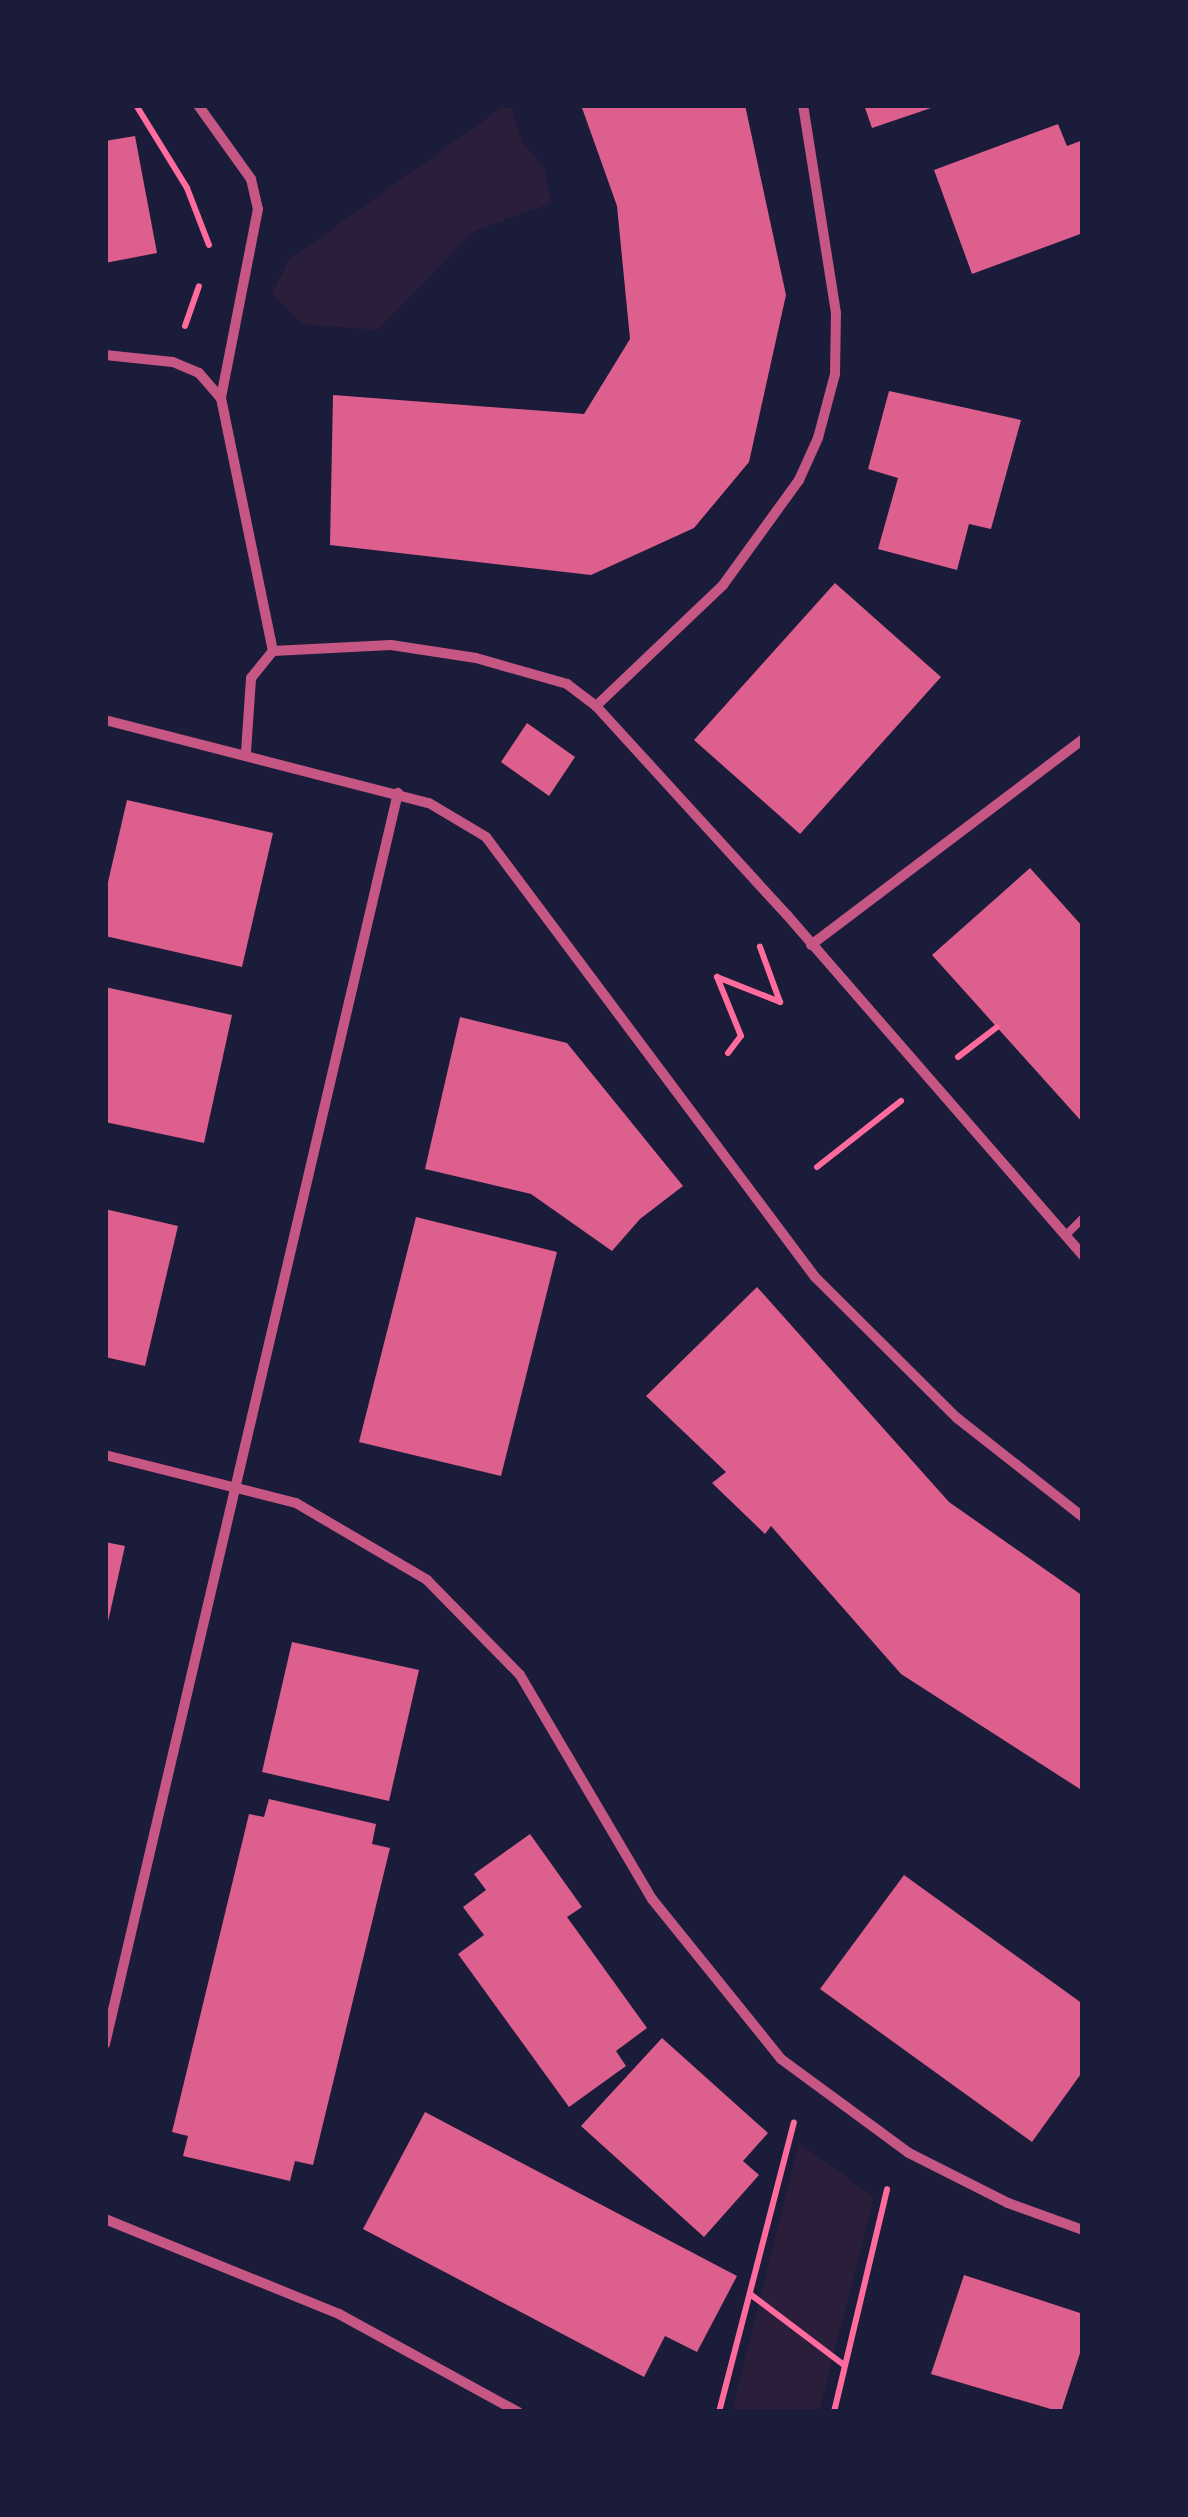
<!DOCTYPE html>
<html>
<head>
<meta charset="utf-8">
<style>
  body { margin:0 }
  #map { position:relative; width:1188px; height:2517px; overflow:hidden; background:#1b1b3a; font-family:Inter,sans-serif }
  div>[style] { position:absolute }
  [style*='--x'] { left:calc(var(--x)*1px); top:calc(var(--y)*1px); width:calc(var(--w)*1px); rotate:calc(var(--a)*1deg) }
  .green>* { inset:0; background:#2a1e3b }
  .building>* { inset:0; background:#dd5f8e }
  .path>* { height:6px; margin:-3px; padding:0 3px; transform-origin:3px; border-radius:3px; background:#ff6b9d }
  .service>* { height:8px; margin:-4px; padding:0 4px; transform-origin:4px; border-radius:4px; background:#c65784 }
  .minor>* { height:10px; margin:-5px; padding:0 5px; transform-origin:5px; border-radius:5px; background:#c65784 }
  span { translate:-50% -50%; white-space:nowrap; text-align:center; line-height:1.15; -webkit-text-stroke:10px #1b1b3a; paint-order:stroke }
  .frame { position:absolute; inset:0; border:108px solid #1b1b3a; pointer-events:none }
</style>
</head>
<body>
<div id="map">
  <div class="green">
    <i style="clip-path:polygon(505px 105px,511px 105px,522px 142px,544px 167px,551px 203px,474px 231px,377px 330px,303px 324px,272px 294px,289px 260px)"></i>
    <i style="clip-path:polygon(799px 2143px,874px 2197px,819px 2412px,732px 2412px)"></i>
  </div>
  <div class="building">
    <i style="clip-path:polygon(581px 105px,745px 105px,786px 295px,749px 462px,694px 528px,591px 575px,330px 545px,333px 395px,584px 414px,630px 339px,617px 206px)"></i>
    <i style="clip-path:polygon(864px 105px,937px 105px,937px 106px,872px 128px)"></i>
    <i style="clip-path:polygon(1058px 124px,1067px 146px,1083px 140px,1083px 233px,972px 274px,934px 170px)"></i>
    <i style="clip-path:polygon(135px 136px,157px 253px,105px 263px,105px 141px)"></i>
    <i style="clip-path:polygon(889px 391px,1021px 420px,991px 529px,969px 524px,957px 570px,878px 549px,898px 478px,868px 469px)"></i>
    <i style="clip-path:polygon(835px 583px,941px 677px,800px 834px,694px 740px)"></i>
    <i style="clip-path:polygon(527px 723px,575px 757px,549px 796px,501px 762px)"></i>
    <i style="clip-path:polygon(127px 800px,273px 833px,242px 967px,105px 936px,105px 895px)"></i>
    <i style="clip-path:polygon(1030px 868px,1083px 927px,1083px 1123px,932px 955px)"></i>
    <i style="clip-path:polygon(105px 987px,232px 1015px,204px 1143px,105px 1122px)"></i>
    <i style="clip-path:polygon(460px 1017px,567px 1043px,683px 1186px,640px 1219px,612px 1251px,531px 1194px,425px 1169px)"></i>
    <i style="clip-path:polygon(105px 1209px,178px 1226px,145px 1366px,105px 1357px)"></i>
    <i style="clip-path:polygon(416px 1217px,557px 1252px,501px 1476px,359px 1442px)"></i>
    <i style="clip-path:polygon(757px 1287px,949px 1502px,1083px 1596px,1083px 1791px,901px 1674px,771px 1526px,765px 1534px,712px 1483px,726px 1472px,646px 1396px)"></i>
    <i style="clip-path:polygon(105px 1542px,125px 1546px,107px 1626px,105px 1626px)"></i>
    <i style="clip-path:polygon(292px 1642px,419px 1670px,389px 1801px,262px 1772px)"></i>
    <i style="clip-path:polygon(269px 1799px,376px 1824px,372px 1844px,390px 1848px,313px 2165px,295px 2161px,290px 2181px,183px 2156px,188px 2136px,172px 2132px,249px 1814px,264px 1817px)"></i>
    <i style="clip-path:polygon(530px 1834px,582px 1907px,567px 1917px,647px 2028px,616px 2051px,626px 2066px,569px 2107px,458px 1954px,484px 1935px,463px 1907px,486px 1890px,474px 1874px)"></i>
    <i style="clip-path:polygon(904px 1875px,1083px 2004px,1083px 2071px,1032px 2142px,820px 1989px)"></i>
    <i style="clip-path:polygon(662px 2038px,768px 2133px,743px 2161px,759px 2175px,704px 2237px,581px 2126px)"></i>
    <i style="clip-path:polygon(425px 2112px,737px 2276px,697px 2352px,665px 2336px,644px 2377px,363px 2229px)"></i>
    <i style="clip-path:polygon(964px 2275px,1083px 2314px,1083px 2344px,1061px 2412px,931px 2374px)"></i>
  </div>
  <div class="path">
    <i style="--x:136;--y:105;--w:97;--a:58.4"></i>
    <i style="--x:187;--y:188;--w:61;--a:68.9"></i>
    <i style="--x:185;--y:326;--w:42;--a:-70.7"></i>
    <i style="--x:728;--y:1053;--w:21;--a:-53"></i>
    <i style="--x:741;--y:1036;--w:64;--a:-112.1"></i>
    <i style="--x:717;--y:977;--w:68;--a:21.6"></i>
    <i style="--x:780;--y:1002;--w:59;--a:-110"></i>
    <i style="--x:958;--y:1057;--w:49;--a:-37.6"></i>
    <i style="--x:817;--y:1167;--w:107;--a:-38.2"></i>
    <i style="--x:750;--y:2294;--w:118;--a:37.1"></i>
    <i style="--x:719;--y:2412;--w:299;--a:-75.5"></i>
    <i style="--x:834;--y:2412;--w:229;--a:-76.6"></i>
  </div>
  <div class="service">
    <i style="--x:1065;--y:1236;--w:25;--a:-45"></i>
  </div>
  <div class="minor">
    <i style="--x:198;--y:105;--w:91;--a:54.4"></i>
    <i style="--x:251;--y:179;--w:31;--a:77"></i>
    <i style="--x:258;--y:209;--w:193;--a:101.1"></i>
    <i style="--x:105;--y:355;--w:68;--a:5.9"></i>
    <i style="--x:173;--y:362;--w:28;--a:23"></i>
    <i style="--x:199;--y:373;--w:33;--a:49"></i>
    <i style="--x:221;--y:398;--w:258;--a:78.4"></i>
    <i style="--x:596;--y:706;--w:175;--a:-43.6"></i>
    <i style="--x:723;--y:585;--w:130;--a:-54.1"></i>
    <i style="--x:799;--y:480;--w:46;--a:-65.7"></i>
    <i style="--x:818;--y:438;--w:66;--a:-75.1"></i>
    <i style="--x:835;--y:374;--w:61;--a:-89.1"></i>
    <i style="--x:836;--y:313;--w:211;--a:-99"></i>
    <i style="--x:105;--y:720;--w:334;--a:14.4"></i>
    <i style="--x:429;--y:803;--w:66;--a:30.8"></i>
    <i style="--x:486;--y:837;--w:549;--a:53.21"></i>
    <i style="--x:815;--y:1277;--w:200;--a:44.8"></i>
    <i style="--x:957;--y:1418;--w:160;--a:38.2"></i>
    <i style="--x:246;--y:752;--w:74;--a:-86.1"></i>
    <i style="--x:251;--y:678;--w:35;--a:-51"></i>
    <i style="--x:273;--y:651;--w:118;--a:-2.9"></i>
    <i style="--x:391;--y:645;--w:86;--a:8.7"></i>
    <i style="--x:476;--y:658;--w:95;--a:15.9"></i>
    <i style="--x:567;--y:684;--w:36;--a:37"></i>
    <i style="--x:596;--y:706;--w:283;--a:47.6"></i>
    <i style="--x:787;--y:915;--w:451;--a:49"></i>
    <i style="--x:811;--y:945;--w:341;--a:-37.1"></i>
    <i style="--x:105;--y:1455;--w:197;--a:14.1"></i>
    <i style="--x:296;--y:1503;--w:152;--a:30.4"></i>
    <i style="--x:427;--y:1580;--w:133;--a:45.6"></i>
    <i style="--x:520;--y:1675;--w:260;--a:59.5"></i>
    <i style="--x:652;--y:1899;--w:206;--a:51.1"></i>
    <i style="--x:781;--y:2059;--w:159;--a:36.3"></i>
    <i style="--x:909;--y:2153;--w:111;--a:26.8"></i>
    <i style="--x:1008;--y:2203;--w:80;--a:19.8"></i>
    <i style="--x:105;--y:2044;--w:1285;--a:-76.82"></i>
    <i style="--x:105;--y:2219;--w:253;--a:22.1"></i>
    <i style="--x:339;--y:2314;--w:204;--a:28.7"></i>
  </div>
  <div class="frame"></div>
</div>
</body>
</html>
